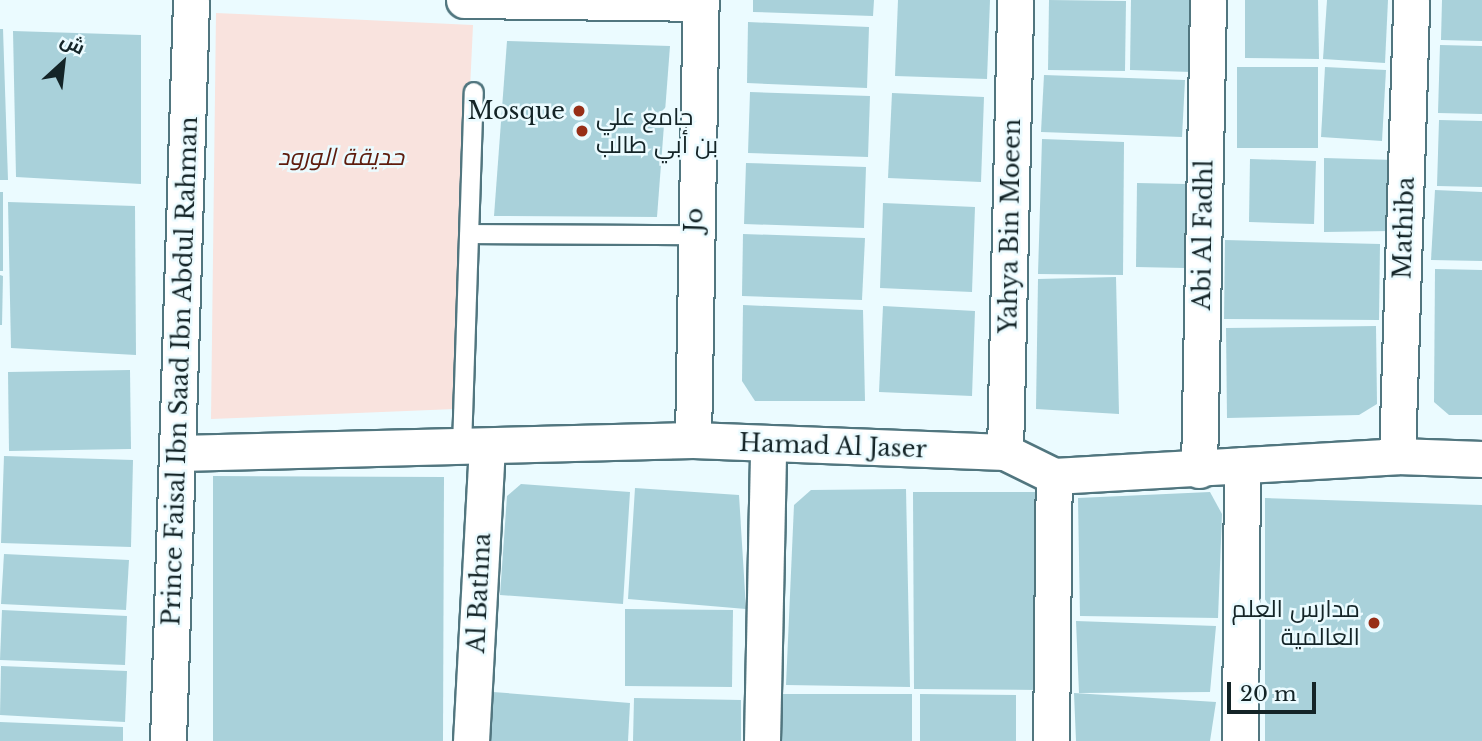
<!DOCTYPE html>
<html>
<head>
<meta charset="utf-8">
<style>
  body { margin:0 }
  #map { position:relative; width:1482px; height:741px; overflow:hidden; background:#ebfbff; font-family:"Libre Baskerville",Cairo,serif }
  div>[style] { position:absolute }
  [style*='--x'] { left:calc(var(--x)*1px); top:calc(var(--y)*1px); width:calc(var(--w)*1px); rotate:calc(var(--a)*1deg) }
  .green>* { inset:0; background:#f9e3de }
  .building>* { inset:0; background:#a9d1da }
  .roads { filter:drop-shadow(2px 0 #51767f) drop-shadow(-2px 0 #51767f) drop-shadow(0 2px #51767f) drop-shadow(0 -2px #51767f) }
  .lane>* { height:18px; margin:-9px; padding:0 9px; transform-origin:9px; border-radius:9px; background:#fff }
  .street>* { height:35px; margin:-17.5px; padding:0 17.5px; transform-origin:17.5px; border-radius:17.5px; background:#fff }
  .dots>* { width:19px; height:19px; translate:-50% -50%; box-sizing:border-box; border:4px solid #ebfbff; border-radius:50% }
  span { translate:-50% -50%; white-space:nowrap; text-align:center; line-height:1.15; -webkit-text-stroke:5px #ebfbff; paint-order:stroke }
  .poi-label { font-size:24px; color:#142427 }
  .right { translate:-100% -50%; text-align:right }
  .left { translate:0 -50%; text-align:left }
  .park-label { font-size:24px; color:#5e1c0d; font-style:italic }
  .street-label { font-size:24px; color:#142427 }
  .north { position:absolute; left:28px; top:28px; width:70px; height:70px; -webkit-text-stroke:5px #ebfbff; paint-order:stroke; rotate:27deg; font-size:19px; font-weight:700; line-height:28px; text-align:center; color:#142427 }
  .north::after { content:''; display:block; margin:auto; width:24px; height:32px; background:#142427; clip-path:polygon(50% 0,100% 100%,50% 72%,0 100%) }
  .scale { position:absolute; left:1227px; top:682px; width:89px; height:32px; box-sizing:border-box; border:4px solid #142427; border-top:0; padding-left:9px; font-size:21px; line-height:24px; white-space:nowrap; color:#142427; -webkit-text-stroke:5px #ebfbff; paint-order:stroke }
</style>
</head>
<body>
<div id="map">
  <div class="green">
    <i style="clip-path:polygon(216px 13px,473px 25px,455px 409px,211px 419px)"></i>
  </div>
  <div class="building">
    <i style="clip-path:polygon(753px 0,874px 0,873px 16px,753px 12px)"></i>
    <i style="clip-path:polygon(898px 0,990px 0,987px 79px,895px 76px)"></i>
    <i style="clip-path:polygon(1049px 0,1126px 1px,1125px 71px,1048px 70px)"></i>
    <i style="clip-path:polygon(1131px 0,1192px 0,1191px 72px,1130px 70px)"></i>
    <i style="clip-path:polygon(1245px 0,1318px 0,1319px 59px,1245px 58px)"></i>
    <i style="clip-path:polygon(1327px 0,1388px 0,1385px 63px,1323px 59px)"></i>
    <i style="clip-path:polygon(1442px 0,1482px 0,1482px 41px,1441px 40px)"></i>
    <i style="clip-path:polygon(748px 22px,869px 27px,867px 88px,747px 83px)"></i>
    <i style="clip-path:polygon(0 29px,3px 29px,8px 180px,0 180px)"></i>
    <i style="clip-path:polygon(13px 31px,141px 35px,141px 184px,16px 177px)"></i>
    <i style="clip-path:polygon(507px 41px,670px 46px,657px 217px,494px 216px)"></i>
    <i style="clip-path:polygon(1440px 45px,1482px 46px,1482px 114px,1438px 113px)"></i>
    <i style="clip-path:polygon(1237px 67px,1318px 67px,1318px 148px,1237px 148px)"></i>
    <i style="clip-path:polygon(1325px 67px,1386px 70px,1382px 141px,1321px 137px)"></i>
    <i style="clip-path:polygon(1044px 75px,1185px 80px,1182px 137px,1041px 132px)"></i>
    <i style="clip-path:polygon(750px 92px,870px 96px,868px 157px,748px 153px)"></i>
    <i style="clip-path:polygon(892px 93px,984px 97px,981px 182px,888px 178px)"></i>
    <i style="clip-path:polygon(1439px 120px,1482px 121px,1482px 187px,1437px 186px)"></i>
    <i style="clip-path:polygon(1042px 139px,1124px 142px,1123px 275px,1038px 274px)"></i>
    <i style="clip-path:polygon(1324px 158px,1395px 160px,1391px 231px,1324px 232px)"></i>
    <i style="clip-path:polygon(1250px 159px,1316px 161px,1314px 224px,1249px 222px)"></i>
    <i style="clip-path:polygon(746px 163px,866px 167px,864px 228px,744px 224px)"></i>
    <i style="clip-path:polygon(1137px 183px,1186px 184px,1185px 268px,1136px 267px)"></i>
    <i style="clip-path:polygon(1435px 190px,1482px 192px,1482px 261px,1431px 260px)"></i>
    <i style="clip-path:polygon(0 192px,3px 192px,3px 271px,0 271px)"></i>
    <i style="clip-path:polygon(8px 202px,135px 206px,136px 355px,11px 348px)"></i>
    <i style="clip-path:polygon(883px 203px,975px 207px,972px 292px,880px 288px)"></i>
    <i style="clip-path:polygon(743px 234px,865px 238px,862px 300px,742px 296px)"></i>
    <i style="clip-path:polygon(1225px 240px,1380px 244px,1379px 320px,1224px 319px)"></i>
    <i style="clip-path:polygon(1435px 269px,1482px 270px,1482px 415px,1449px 415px,1434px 402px)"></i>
    <i style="clip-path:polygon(0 275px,3px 276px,2px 325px,0 325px)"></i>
    <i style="clip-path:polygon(1116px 277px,1119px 414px,1036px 409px,1038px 279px)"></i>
    <i style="clip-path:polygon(743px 305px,863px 310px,865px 401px,755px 401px,742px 381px)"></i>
    <i style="clip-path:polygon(883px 306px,975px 311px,972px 396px,879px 392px)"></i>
    <i style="clip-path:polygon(1376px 326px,1377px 404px,1359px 415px,1227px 418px,1226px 328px)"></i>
    <i style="clip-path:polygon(130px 370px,131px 449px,9px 451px,8px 372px)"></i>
    <i style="clip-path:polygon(4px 456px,133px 460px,131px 547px,1px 543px)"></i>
    <i style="clip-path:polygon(213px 476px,444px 477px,443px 741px,213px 741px)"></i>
    <i style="clip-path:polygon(521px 484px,630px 492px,623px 604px,500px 595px,507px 496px)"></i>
    <i style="clip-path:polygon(635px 488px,739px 495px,746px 609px,628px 599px)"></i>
    <i style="clip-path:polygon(906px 489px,910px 687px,786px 685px,794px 505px,811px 490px)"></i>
    <i style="clip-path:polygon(913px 492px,1035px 492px,1039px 690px,914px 689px)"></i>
    <i style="clip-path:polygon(1210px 492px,1222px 514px,1218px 618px,1080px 616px,1078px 498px)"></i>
    <i style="clip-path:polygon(1265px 498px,1482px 505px,1482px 741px,1265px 741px)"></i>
    <i style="clip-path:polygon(4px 554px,129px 560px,126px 610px,1px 604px)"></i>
    <i style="clip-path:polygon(625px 609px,733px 610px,732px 687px,625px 686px)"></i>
    <i style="clip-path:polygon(2px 610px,127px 616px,125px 665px,0 660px)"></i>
    <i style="clip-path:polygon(1076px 621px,1216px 626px,1210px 692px,1079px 693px)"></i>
    <i style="clip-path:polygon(1px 666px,127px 671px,125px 722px,0 715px)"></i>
    <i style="clip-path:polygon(493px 692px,630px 703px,628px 741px,491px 741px)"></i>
    <i style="clip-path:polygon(1074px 693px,1216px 702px,1210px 741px,1076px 741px)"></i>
    <i style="clip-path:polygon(781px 694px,912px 694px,912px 741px,782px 741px)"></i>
    <i style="clip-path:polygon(920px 694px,1016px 695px,1016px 741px,920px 741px)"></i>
    <i style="clip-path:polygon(634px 698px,741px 700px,741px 741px,633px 741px)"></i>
    <i style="clip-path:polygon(0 722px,123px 727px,123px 741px,0 741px)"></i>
  </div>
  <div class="roads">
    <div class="lane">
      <i style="--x:471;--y:234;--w:222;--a:0.3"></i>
      <i style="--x:462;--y:447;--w:355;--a:-88.1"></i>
    </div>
    <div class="street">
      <i style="--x:464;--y:0;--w:237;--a:0.7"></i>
      <i style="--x:693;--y:440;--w:440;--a:-89"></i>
      <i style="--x:1005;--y:452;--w:452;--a:-88.7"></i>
      <i style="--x:179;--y:453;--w:514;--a:-1.45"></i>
      <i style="--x:693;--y:440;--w:312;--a:2.2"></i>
      <i style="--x:1005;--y:452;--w:55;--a:26.1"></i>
      <i style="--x:1054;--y:476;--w:344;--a:-3.3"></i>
      <i style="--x:1397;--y:456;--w:85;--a:2"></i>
      <i style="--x:1397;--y:456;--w:456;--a:-88.2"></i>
      <i style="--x:1199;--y:470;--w:470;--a:-88.9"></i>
      <i style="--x:168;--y:741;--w:741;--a:-88.22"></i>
      <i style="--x:471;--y:741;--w:295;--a:-86.9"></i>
      <i style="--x:762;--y:741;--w:296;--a:-88.8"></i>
      <i style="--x:1051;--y:741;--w:265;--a:-89.4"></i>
      <i style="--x:1240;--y:741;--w:276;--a:-89.6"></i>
    </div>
  </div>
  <div class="dots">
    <i style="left:579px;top:111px;background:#972f17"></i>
    <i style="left:582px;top:131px;background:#972f17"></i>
    <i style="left:1374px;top:623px;background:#972f17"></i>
  </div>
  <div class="poi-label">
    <span class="right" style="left:565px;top:111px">Mosque</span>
    <span class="left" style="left:596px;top:131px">جامع علي<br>بن أبي طالب</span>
    <span class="right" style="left:1360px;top:623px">مدارس العلم<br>العالمية</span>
  </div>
  <div class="park-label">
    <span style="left:341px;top:157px">حديقة الورود</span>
  </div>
  <div class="street-label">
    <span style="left:694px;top:220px;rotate:-88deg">Jo</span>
    <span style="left:1010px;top:226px;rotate:-89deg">Yahya Bin Moeen</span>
    <span style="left:1404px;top:228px;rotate:-88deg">Mathiba</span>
    <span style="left:1203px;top:235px;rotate:-89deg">Abi Al Fadhl</span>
    <span style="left:180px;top:371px;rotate:-88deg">Prince Faisal Ibn Saad Ibn Abdul Rahman</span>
    <span style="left:833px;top:446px;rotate:2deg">Hamad Al Jaser</span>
    <span style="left:479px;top:593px;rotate:-87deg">Al Bathna</span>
  </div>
  <div class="north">ش</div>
  <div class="scale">20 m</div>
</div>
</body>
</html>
